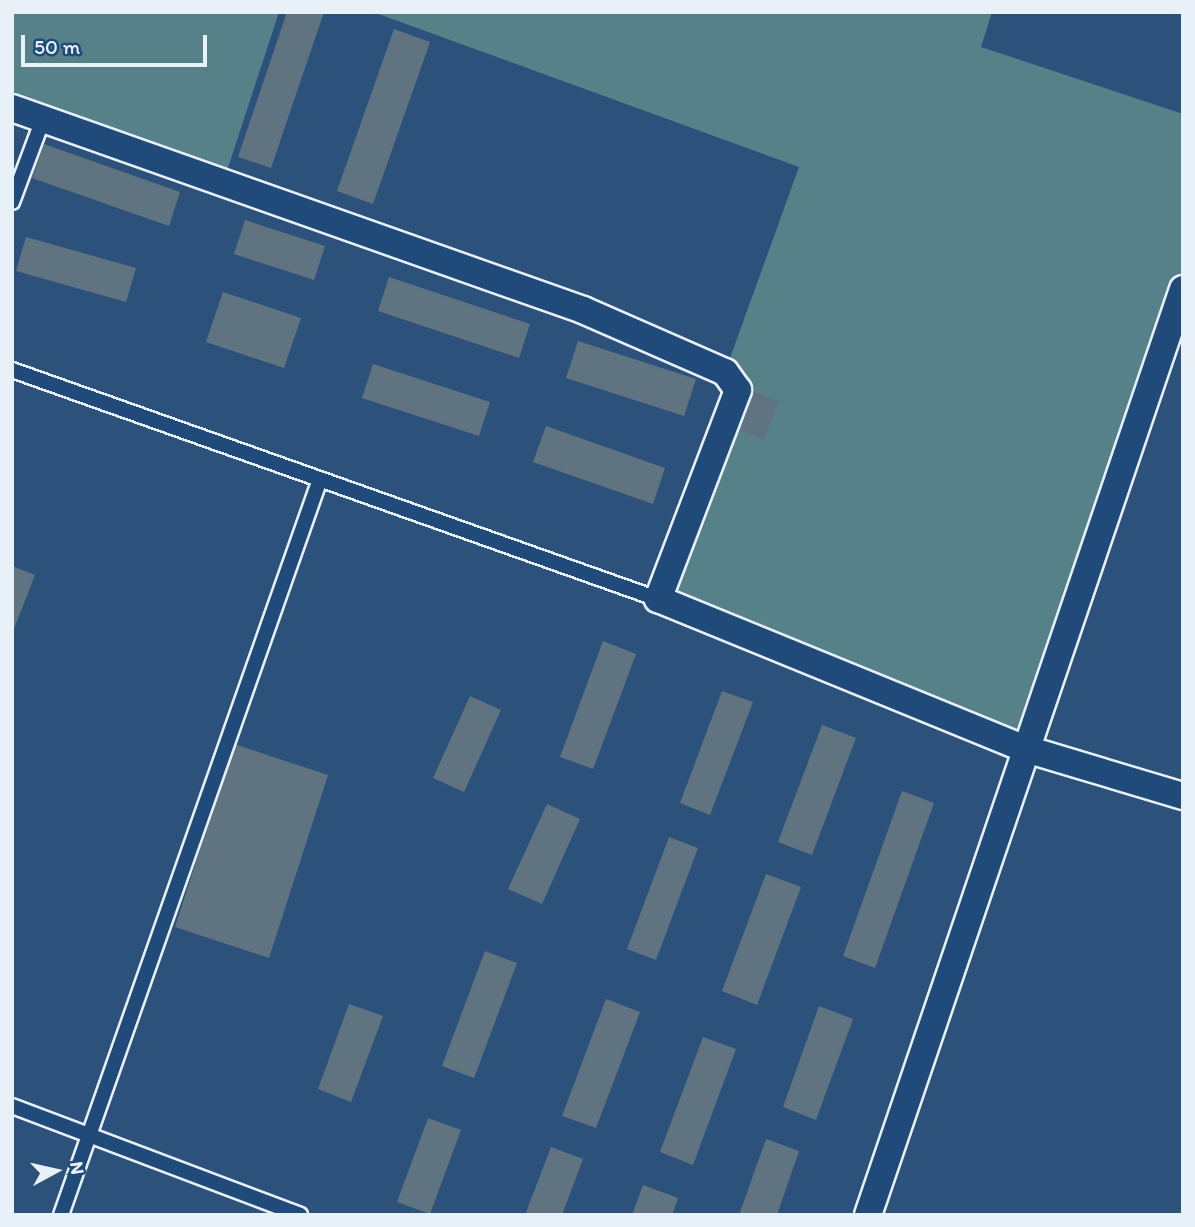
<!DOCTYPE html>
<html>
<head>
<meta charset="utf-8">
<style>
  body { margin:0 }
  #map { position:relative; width:1195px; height:1227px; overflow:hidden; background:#2c527b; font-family:Itim,sans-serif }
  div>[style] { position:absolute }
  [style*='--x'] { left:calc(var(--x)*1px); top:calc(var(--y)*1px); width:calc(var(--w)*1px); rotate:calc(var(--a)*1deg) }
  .green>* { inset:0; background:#578189 }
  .building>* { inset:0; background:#607381 }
  .roads { filter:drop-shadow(2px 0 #e8f1f8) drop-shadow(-2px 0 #e8f1f8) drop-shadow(0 2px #e8f1f8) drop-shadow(0 -2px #e8f1f8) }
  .lane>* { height:14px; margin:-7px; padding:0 7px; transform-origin:7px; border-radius:7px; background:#1f4a7a }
  .street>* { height:26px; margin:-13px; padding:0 13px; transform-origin:13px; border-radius:13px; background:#1f4a7a }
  span { translate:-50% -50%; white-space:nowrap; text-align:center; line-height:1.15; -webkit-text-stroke:5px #1f4a7a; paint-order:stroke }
  .frame { position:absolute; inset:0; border:14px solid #e8f1f8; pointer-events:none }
  .north { position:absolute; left:21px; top:1136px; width:70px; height:70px; -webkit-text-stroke:5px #1f4a7a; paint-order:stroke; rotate:82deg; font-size:19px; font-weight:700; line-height:28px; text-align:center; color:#e8f1f8 }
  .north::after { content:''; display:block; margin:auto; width:24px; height:32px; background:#e8f1f8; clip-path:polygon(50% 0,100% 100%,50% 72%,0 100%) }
  .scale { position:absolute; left:21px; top:35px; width:186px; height:32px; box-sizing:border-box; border:4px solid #e8f1f8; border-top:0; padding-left:9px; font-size:21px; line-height:24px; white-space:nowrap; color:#e8f1f8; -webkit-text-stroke:5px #1f4a7a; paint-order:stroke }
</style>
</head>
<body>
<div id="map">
  <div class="green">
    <i style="clip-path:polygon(12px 12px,279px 12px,223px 183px,12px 108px)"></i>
    <i style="clip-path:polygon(373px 12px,992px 12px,981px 47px,1183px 114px,1183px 289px,1026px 749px,658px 599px,738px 390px,725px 372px,799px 167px)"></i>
  </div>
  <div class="building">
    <i style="clip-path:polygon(287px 12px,324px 12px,271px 168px,238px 157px)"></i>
    <i style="clip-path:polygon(394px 29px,430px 42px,373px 204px,337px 191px)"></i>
    <i style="clip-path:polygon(44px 144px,180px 192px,169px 226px,32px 178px)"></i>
    <i style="clip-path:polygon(245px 220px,325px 246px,314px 280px,234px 254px)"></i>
    <i style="clip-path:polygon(26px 237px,136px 268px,126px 302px,16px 271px)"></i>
    <i style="clip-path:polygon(389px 277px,530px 324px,519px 358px,378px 311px)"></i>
    <i style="clip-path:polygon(223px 292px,301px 318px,284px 368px,206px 342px)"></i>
    <i style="clip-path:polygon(578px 341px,696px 379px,684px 416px,566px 378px)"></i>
    <i style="clip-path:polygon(373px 364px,490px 402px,479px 436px,362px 398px)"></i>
    <i style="clip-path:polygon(751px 390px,779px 401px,764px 440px,736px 429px)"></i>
    <i style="clip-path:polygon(546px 426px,665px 468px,653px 504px,533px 462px)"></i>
    <i style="clip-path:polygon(12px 566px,35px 575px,12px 634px)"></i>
    <i style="clip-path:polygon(603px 641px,636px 654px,593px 769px,560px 757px)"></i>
    <i style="clip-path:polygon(722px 691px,753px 702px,710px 815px,680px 803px)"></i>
    <i style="clip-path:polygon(470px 696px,501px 710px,464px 792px,433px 778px)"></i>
    <i style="clip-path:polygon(822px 725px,856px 738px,812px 855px,778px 842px)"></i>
    <i style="clip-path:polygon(234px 744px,328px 775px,269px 958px,175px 927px)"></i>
    <i style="clip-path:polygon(902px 791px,934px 803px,875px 968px,843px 956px)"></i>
    <i style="clip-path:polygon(547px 804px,580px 819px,542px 904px,508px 889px)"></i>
    <i style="clip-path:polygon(669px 837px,698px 848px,656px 960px,627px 949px)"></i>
    <i style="clip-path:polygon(766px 874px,801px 887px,757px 1005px,722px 991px)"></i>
    <i style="clip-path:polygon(485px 951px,517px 963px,474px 1078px,442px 1066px)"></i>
    <i style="clip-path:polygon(606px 999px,640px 1012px,596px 1128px,562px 1116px)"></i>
    <i style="clip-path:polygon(349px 1004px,383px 1016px,351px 1102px,318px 1089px)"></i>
    <i style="clip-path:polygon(819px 1006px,853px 1019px,816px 1120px,783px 1107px)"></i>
    <i style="clip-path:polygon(703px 1037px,736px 1049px,693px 1165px,660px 1152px)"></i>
    <i style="clip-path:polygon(428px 1118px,461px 1130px,430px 1214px,397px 1202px)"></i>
    <i style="clip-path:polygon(766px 1139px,799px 1151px,777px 1215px,739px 1215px)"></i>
    <i style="clip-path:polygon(551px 1147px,583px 1159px,562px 1215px,525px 1215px)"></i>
    <i style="clip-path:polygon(643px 1185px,678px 1198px,672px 1215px,632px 1215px)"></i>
  </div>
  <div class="roads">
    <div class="lane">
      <i style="--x:12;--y:202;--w:89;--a:-69.5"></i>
      <i style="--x:12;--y:370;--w:685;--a:19.52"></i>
      <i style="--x:12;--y:1106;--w:308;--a:20.7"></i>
      <i style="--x:61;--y:1215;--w:777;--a:-70.61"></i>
    </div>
    <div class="street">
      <i style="--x:12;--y:108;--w:606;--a:19.48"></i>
      <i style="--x:583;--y:310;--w:155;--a:23.6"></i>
      <i style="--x:725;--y:372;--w:22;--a:54"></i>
      <i style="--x:738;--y:390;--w:224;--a:110.9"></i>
      <i style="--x:658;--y:599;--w:397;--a:22.2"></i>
      <i style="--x:1026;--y:749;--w:164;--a:16.7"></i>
      <i style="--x:868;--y:1215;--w:978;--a:-71.21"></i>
    </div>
  </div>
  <div class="frame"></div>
  <div class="north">N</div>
  <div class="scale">50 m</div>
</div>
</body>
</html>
